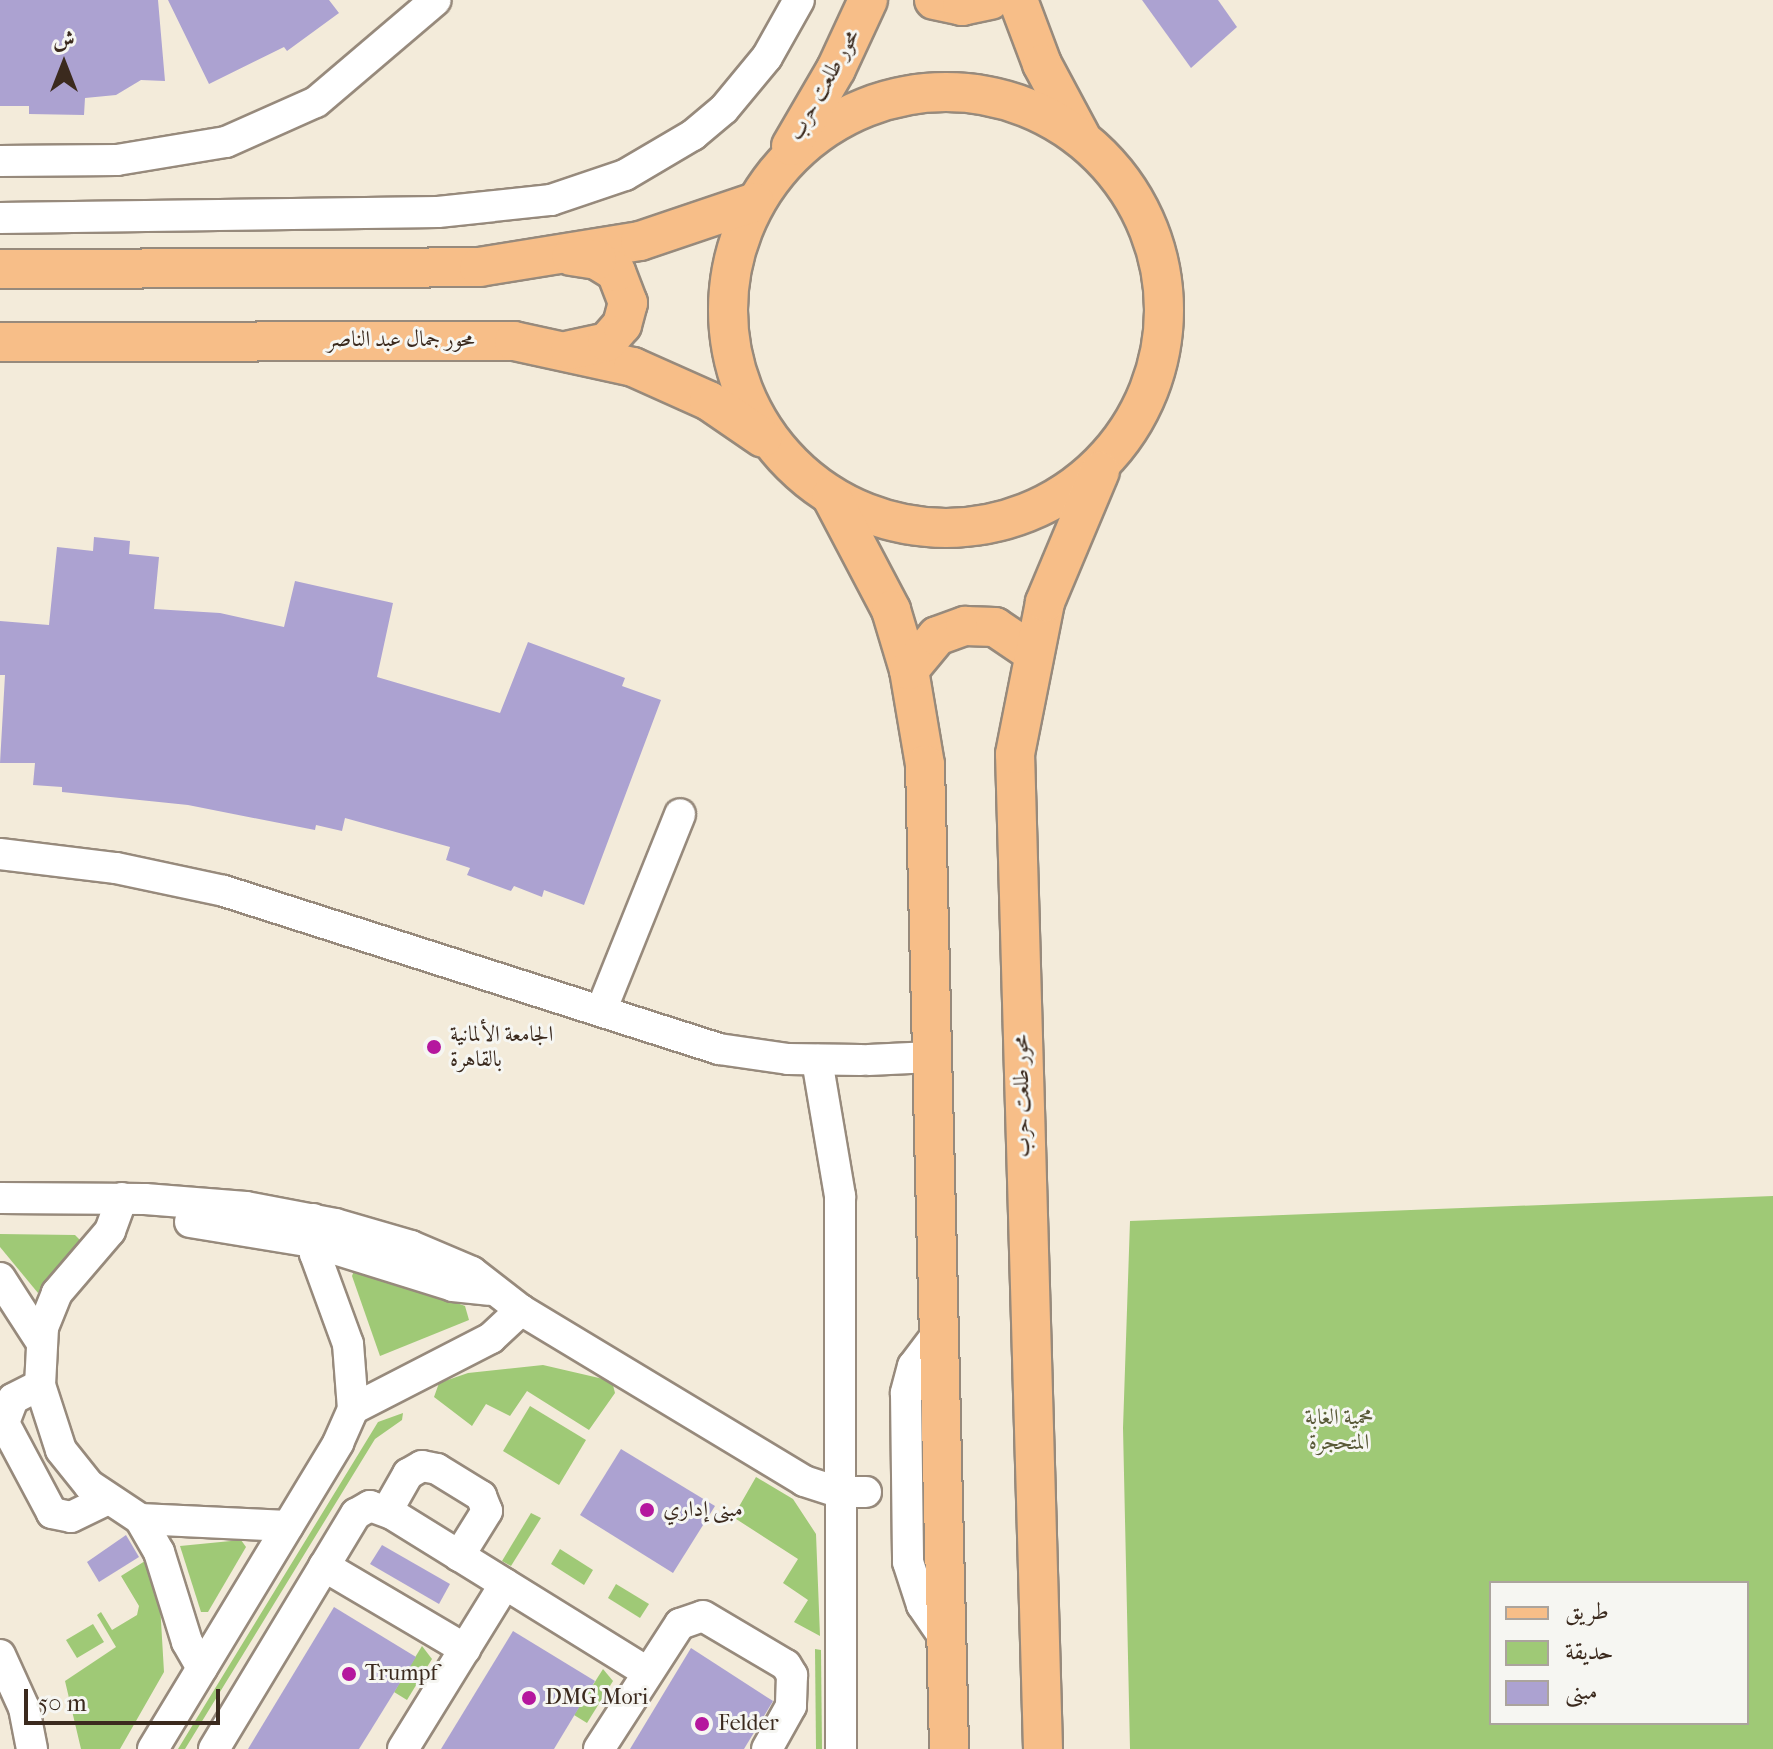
<!DOCTYPE html>
<html>
<head>
<meta charset="utf-8">
<style>
  body { margin:0 }
  #map { position:relative; width:1773px; height:1749px; overflow:hidden; background:#f3ebda; font-family:"IM FELL French Canon",Amiri,serif }
  div>[style] { position:absolute }
  [style*='--x'] { left:calc(var(--x)*1px); top:calc(var(--y)*1px); width:calc(var(--w)*1px); rotate:calc(var(--a)*1deg) }
  .green>* { inset:0; background:#9fc976 }
  .building>* { inset:0; background:#aca2d1 }
  .roads { filter:drop-shadow(2px 0 #978a7c) drop-shadow(-2px 0 #978a7c) drop-shadow(0 2px #978a7c) drop-shadow(0 -2px #978a7c) }
  .minor>* { height:30px; margin:-15px; padding:0 15px; transform-origin:15px; border-radius:15px; background:#fff }
  .major>* { height:38px; margin:-19px; padding:0 19px; transform-origin:19px; border-radius:19px; background:#f7be88 }
  .major>.ring { margin:-19px; padding:0; box-sizing:content-box; background:none; border:38px solid #f7be88; border-radius:50% }
  .dots>* { width:22px; height:22px; translate:-50% -50%; box-sizing:border-box; border:4px solid #f6f6f2; border-radius:50% }
  span { translate:-50% -50%; white-space:nowrap; text-align:center; line-height:1.15; -webkit-text-stroke:6px #f6f6f2; paint-order:stroke }
  .street-label { font-size:22px; color:#3b2a1e }
  .poi-label { font-size:22px; color:#3b2a1e }
  .left { translate:0 -50%; text-align:left }
  .park-label { font-size:22px; color:#595a38 }
  .legend { position:absolute; left:1489px; top:1581px; width:260px; height:144px; box-sizing:border-box; background:#f6f6f2; border:2px solid #aba49d; margin:0; padding:10px 14px; list-style:none; font-size:24px; color:#3b2a1e }
  .legend li { display:flex; align-items:center; gap:16px; height:40px }
  .legend b { width:40px; border:2px solid #aba49d }
  .north { position:absolute; left:24px; top:24px; width:80px; height:80px; -webkit-text-stroke:6px #f6f6f2; paint-order:stroke; rotate:0deg; font-size:22px; font-weight:700; line-height:32px; text-align:center; color:#3b2a1e }
  .north::after { content:''; display:block; margin:auto; width:28px; height:36px; background:#3b2a1e; clip-path:polygon(50% 0,100% 100%,50% 72%,0 100%) }
  .scale { position:absolute; left:24px; top:1689px; width:196px; height:36px; box-sizing:border-box; border:4px solid #3b2a1e; border-top:0; padding-left:10px; font-size:24px; line-height:28px; white-space:nowrap; color:#3b2a1e; -webkit-text-stroke:6px #f6f6f2; paint-order:stroke }
</style>
</head>
<body>
<div id="map">
  <div class="green">
    <i style="clip-path:polygon(evenodd,1773px 1196px,1773px 1749px,1130px 1749px,1123px 1428px,1130px 1221px,1773px 1196px,1491px 1583px,1747px 1583px,1747px 1723px,1491px 1723px,1491px 1583px)"></i>
    <i style="clip-path:polygon(0 1234px,75px 1235px,81px 1241px,38px 1293px,0 1247px)"></i>
    <i style="clip-path:polygon(362px 1267px,465px 1306px,469px 1320px,380px 1356px,352px 1276px,355px 1268px)"></i>
    <i style="clip-path:polygon(543px 1365px,612px 1381px,615px 1393px,589px 1430px,527px 1391px,510px 1416px,486px 1404px,472px 1426px,434px 1397px,439px 1383px,468px 1373px)"></i>
    <i style="clip-path:polygon(530px 1406px,586px 1440px,559px 1485px,503px 1451px)"></i>
    <i style="clip-path:polygon(403px 1413px,402px 1420px,375px 1439px,185px 1749px,178px 1749px,378px 1422px)"></i>
    <i style="clip-path:polygon(756px 1477px,793px 1499px,816px 1534px,820px 1636px,794px 1622px,808px 1600px,783px 1583px,798px 1559px,733px 1517px)"></i>
    <i style="clip-path:polygon(531px 1513px,541px 1518px,511px 1566px,502px 1561px)"></i>
    <i style="clip-path:polygon(241px 1540px,246px 1547px,208px 1612px,201px 1612px,180px 1546px)"></i>
    <i style="clip-path:polygon(560px 1549px,593px 1570px,584px 1585px,551px 1564px)"></i>
    <i style="clip-path:polygon(145px 1561px,159px 1587px,164px 1672px,120px 1749px,81px 1749px,65px 1681px,116px 1647px,97px 1615px,101px 1612px,112px 1630px,137px 1615px,139px 1606px,121px 1576px)"></i>
    <i style="clip-path:polygon(616px 1584px,649px 1604px,640px 1618px,608px 1598px)"></i>
    <i style="clip-path:polygon(93px 1624px,104px 1642px,77px 1658px,66px 1640px)"></i>
    <i style="clip-path:polygon(422px 1646px,432px 1659px,407px 1700px,394px 1692px)"></i>
    <i style="clip-path:polygon(815px 1649px,821px 1650px,822px 1749px,816px 1749px)"></i>
    <i style="clip-path:polygon(603px 1669px,613px 1681px,587px 1723px,574px 1715px)"></i>
  </div>
  <div class="building">
    <i style="clip-path:polygon(0 0,158px 0,165px 81px,141px 80px,116px 95px,85px 98px,84px 115px,29px 114px,29px 106px,0 106px)"></i>
    <i style="clip-path:polygon(168px 0,329px 0,339px 13px,287px 51px,284px 47px,209px 84px)"></i>
    <i style="clip-path:polygon(1142px 0,1218px 0,1237px 27px,1191px 68px)"></i>
    <i style="clip-path:polygon(94px 537px,130px 541px,129px 554px,159px 557px,154px 609px,220px 613px,284px 627px,295px 581px,393px 603px,377px 677px,500px 713px,528px 642px,625px 678px,622px 686px,661px 700px,584px 905px,544px 890px,542px 897px,514px 886px,511px 891px,467px 875px,470px 868px,446px 860px,450px 847px,345px 818px,342px 831px,316px 825px,315px 830px,188px 805px,62px 792px,62px 787px,33px 785px,35px 763px,0 763px,5px 675px,0 675px,0 621px,49px 625px,57px 547px,93px 551px)"></i>
    <i style="clip-path:polygon(621px 1449px,715px 1506px,673px 1573px,580px 1515px)"></i>
    <i style="clip-path:polygon(126px 1535px,139px 1557px,99px 1582px,87px 1562px)"></i>
    <i style="clip-path:polygon(382px 1545px,450px 1584px,439px 1604px,370px 1564px)"></i>
    <i style="clip-path:polygon(334px 1607px,416px 1657px,369px 1733px,359px 1749px,248px 1749px)"></i>
    <i style="clip-path:polygon(513px 1631px,595px 1681px,554px 1749px,441px 1749px)"></i>
    <i style="clip-path:polygon(691px 1648px,773px 1701px,744px 1749px,630px 1749px)"></i>
  </div>
  <div class="roads">
    <div class="minor">
      <i style="--x:0;--y:161;--w:117;--a:-0.5"></i>
      <i style="--x:117;--y:160;--w:110;--a:-9.4"></i>
      <i style="--x:226;--y:142;--w:98;--a:-24"></i>
      <i style="--x:316;--y:102;--w:157;--a:-40.4"></i>
      <i style="--x:0;--y:218;--w:438;--a:-0.8"></i>
      <i style="--x:438;--y:212;--w:114;--a:-6.1"></i>
      <i style="--x:551;--y:200;--w:78;--a:-18.7"></i>
      <i style="--x:625;--y:175;--w:79;--a:-30.5"></i>
      <i style="--x:693;--y:135;--w:40;--a:-40"></i>
      <i style="--x:724;--y:109;--w:67;--a:-50.4"></i>
      <i style="--x:767;--y:57;--w:65;--a:-60.7"></i>
      <i style="--x:0;--y:854;--w:117;--a:6.9"></i>
      <i style="--x:116;--y:868;--w:110;--a:12"></i>
      <i style="--x:224;--y:891;--w:520;--a:17.7"></i>
      <i style="--x:719;--y:1049;--w:70;--a:8.2"></i>
      <i style="--x:788;--y:1059;--w:73;--a:0.8"></i>
      <i style="--x:601;--y:1011;--w:212;--a:-68.1"></i>
      <i style="--x:817;--y:1060;--w:138;--a:80.4"></i>
      <i style="--x:840;--y:1196;--w:553;--a:89.9"></i>
      <i style="--x:868;--y:1060;--w:64;--a:-2.7"></i>
      <i style="--x:0;--y:1198;--w:145;--a:0.4"></i>
      <i style="--x:145;--y:1199;--w:101;--a:4.5"></i>
      <i style="--x:246;--y:1207;--w:91;--a:10.8"></i>
      <i style="--x:335;--y:1224;--w:79;--a:16.1"></i>
      <i style="--x:411;--y:1246;--w:66;--a:23.1"></i>
      <i style="--x:472;--y:1272;--w:62;--a:37.8"></i>
      <i style="--x:521;--y:1310;--w:331;--a:31.1"></i>
      <i style="--x:804;--y:1481;--w:35;--a:18"></i>
      <i style="--x:837;--y:1492;--w:29;--a:0"></i>
      <i style="--x:122;--y:1198;--w:35;--a:110"></i>
      <i style="--x:110;--y:1231;--w:82;--a:130.5"></i>
      <i style="--x:57;--y:1293;--w:38;--a:112"></i>
      <i style="--x:43;--y:1328;--w:57;--a:93"></i>
      <i style="--x:40;--y:1385;--w:68;--a:72.1"></i>
      <i style="--x:61;--y:1450;--w:45;--a:51.3"></i>
      <i style="--x:89;--y:1485;--w:61;--a:33.7"></i>
      <i style="--x:140;--y:1519;--w:148;--a:2.7"></i>
      <i style="--x:190;--y:1222;--w:124;--a:9.3"></i>
      <i style="--x:312;--y:1242;--w:148;--a:17.3"></i>
      <i style="--x:453;--y:1286;--w:36;--a:6"></i>
      <i style="--x:0;--y:1278;--w:74;--a:57.2"></i>
      <i style="--x:938;--y:1333;--w:41;--a:127.1"></i>
      <i style="--x:913;--y:1366;--w:28;--a:105"></i>
      <i style="--x:906;--y:1393;--w:169;--a:89.3"></i>
      <i style="--x:908;--y:1562;--w:45;--a:72"></i>
      <i style="--x:922;--y:1605;--w:42;--a:55.6"></i>
      <i style="--x:40;--y:1385;--w:30;--a:153"></i>
      <i style="--x:13;--y:1399;--w:26;--a:111"></i>
      <i style="--x:4;--y:1423;--w:102;--a:61.9"></i>
      <i style="--x:52;--y:1513;--w:19;--a:12"></i>
      <i style="--x:71;--y:1517;--w:39;--a:-26"></i>
      <i style="--x:353;--y:1409;--w:155;--a:-27.2"></i>
      <i style="--x:491;--y:1338;--w:41;--a:-43"></i>
      <i style="--x:387;--y:1511;--w:43;--a:-60.4"></i>
      <i style="--x:408;--y:1474;--w:16;--a:-30"></i>
      <i style="--x:422;--y:1466;--w:15;--a:11"></i>
      <i style="--x:437;--y:1469;--w:52;--a:31.5"></i>
      <i style="--x:481;--y:1496;--w:16;--a:68"></i>
      <i style="--x:487;--y:1511;--w:53;--a:121.9"></i>
      <i style="--x:140;--y:1519;--w:38;--a:60"></i>
      <i style="--x:159;--y:1552;--w:94;--a:72.7"></i>
      <i style="--x:187;--y:1642;--w:30;--a:60"></i>
      <i style="--x:324;--y:1566;--w:164;--a:30.5"></i>
      <i style="--x:0;--y:1655;--w:58;--a:65.6"></i>
      <i style="--x:24;--y:1708;--w:42;--a:79"></i>
      <i style="--x:153;--y:1749;--w:358;--a:-58.8"></i>
      <i style="--x:338;--y:1443;--w:37;--a:-66"></i>
      <i style="--x:353;--y:1409;--w:65;--a:-94.4"></i>
      <i style="--x:348;--y:1344;--w:96;--a:-110.1"></i>
      <i style="--x:315;--y:1254;--w:35;--a:-93"></i>
      <i style="--x:214;--y:1749;--w:275;--a:-58.9"></i>
      <i style="--x:356;--y:1514;--w:16;--a:-30"></i>
      <i style="--x:370;--y:1506;--w:23;--a:20"></i>
      <i style="--x:392;--y:1514;--w:301;--a:31.8"></i>
      <i style="--x:403;--y:1749;--w:194;--a:-58.3"></i>
      <i style="--x:599;--y:1749;--w:149;--a:-57.1"></i>
      <i style="--x:680;--y:1624;--w:24;--a:-19"></i>
      <i style="--x:703;--y:1616;--w:96;--a:30.6"></i>
      <i style="--x:786;--y:1665;--w:12;--a:59"></i>
      <i style="--x:792;--y:1675;--w:31;--a:92"></i>
      <i style="--x:791;--y:1706;--w:49;--a:119.2"></i>
    </div>
    <div class="major">
      <i style="--x:934;--y:0;--w:29;--a:12"></i>
      <i style="--x:962;--y:6;--w:29;--a:-12"></i>
      <i style="--x:1018;--y:0;--w:68;--a:69.4"></i>
      <i style="--x:1042;--y:64;--w:81;--a:61.8"></i>
      <i class="ring" style="left:728px;top:92px;width:398px;height:398px"></i>
      <i style="--x:791;--y:146;--w:89;--a:-59.7"></i>
      <i style="--x:836;--y:69;--w:76;--a:-65.1"></i>
      <i style="--x:0;--y:269;--w:479;--a:-0.2"></i>
      <i style="--x:479;--y:267;--w:163;--a:-9.2"></i>
      <i style="--x:640;--y:241;--w:121;--a:-18.7"></i>
      <i style="--x:0;--y:342;--w:514;--a:-0.11"></i>
      <i style="--x:514;--y:341;--w:122;--a:12.3"></i>
      <i style="--x:633;--y:367;--w:83;--a:24.1"></i>
      <i style="--x:709;--y:401;--w:65;--a:34.4"></i>
      <i style="--x:570;--y:350;--w:38;--a:-12"></i>
      <i style="--x:607;--y:342;--w:23;--a:-49"></i>
      <i style="--x:622;--y:325;--w:23;--a:-75"></i>
      <i style="--x:628;--y:303;--w:33;--a:-111"></i>
      <i style="--x:616;--y:272;--w:22;--a:-148"></i>
      <i style="--x:597;--y:260;--w:26;--a:-171"></i>
      <i style="--x:831;--y:496;--w:129;--a:62.2"></i>
      <i style="--x:891;--y:610;--w:63;--a:73.3"></i>
      <i style="--x:909;--y:670;--w:96;--a:80.4"></i>
      <i style="--x:925;--y:765;--w:984;--a:88.6"></i>
      <i style="--x:909;--y:670;--w:44;--a:-50.5"></i>
      <i style="--x:937;--y:636;--w:30;--a:-20"></i>
      <i style="--x:965;--y:626;--w:30;--a:2"></i>
      <i style="--x:995;--y:627;--w:45;--a:34"></i>
      <i style="--x:1043;--y:1749;--w:995;--a:-91.61"></i>
      <i style="--x:1015;--y:754;--w:155;--a:-78.8"></i>
      <i style="--x:1045;--y:602;--w:142;--a:-67.2"></i>
    </div>
  </div>
  <div class="dots">
    <i style="left:434px;top:1047px;background:#b5179e"></i>
    <i style="left:647px;top:1510px;background:#b5179e"></i>
    <i style="left:349px;top:1674px;background:#b5179e"></i>
    <i style="left:529px;top:1698px;background:#b5179e"></i>
    <i style="left:702px;top:1724px;background:#b5179e"></i>
  </div>
  <div class="street-label">
    <span style="left:824px;top:85px;rotate:-61deg">محور طلعت حرب</span>
    <span style="left:401px;top:340px">محور جمال عبد الناصر</span>
    <span style="left:1022px;top:1096px;rotate:-91deg">محور طلعت حرب</span>
  </div>
  <div class="poi-label">
    <span class="left" style="left:450px;top:1047px">الجامعة الألمانية<br>بالقاهرة</span>
    <span class="left" style="left:663px;top:1510px">مبنى إداري</span>
    <span class="left" style="left:365px;top:1674px">Trumpf</span>
    <span class="left" style="left:545px;top:1698px">DMG Mori</span>
    <span class="left" style="left:718px;top:1724px">Felder</span>
  </div>
  <div class="park-label">
    <span style="left:1339px;top:1430px">محمية الغابة<br>المتحجرة</span>
  </div>
  <ul class="legend">
  <li><b style="height:10px;background:#f7be88"></b>طريق</li>
  <li><b style="height:22px;background:#9fc976"></b>حديقة</li>
  <li><b style="height:22px;background:#aca2d1"></b>مبنى</li>
  </ul>
  <div class="north">ش</div>
  <div class="scale">50 m</div>
</div>
</body>
</html>
